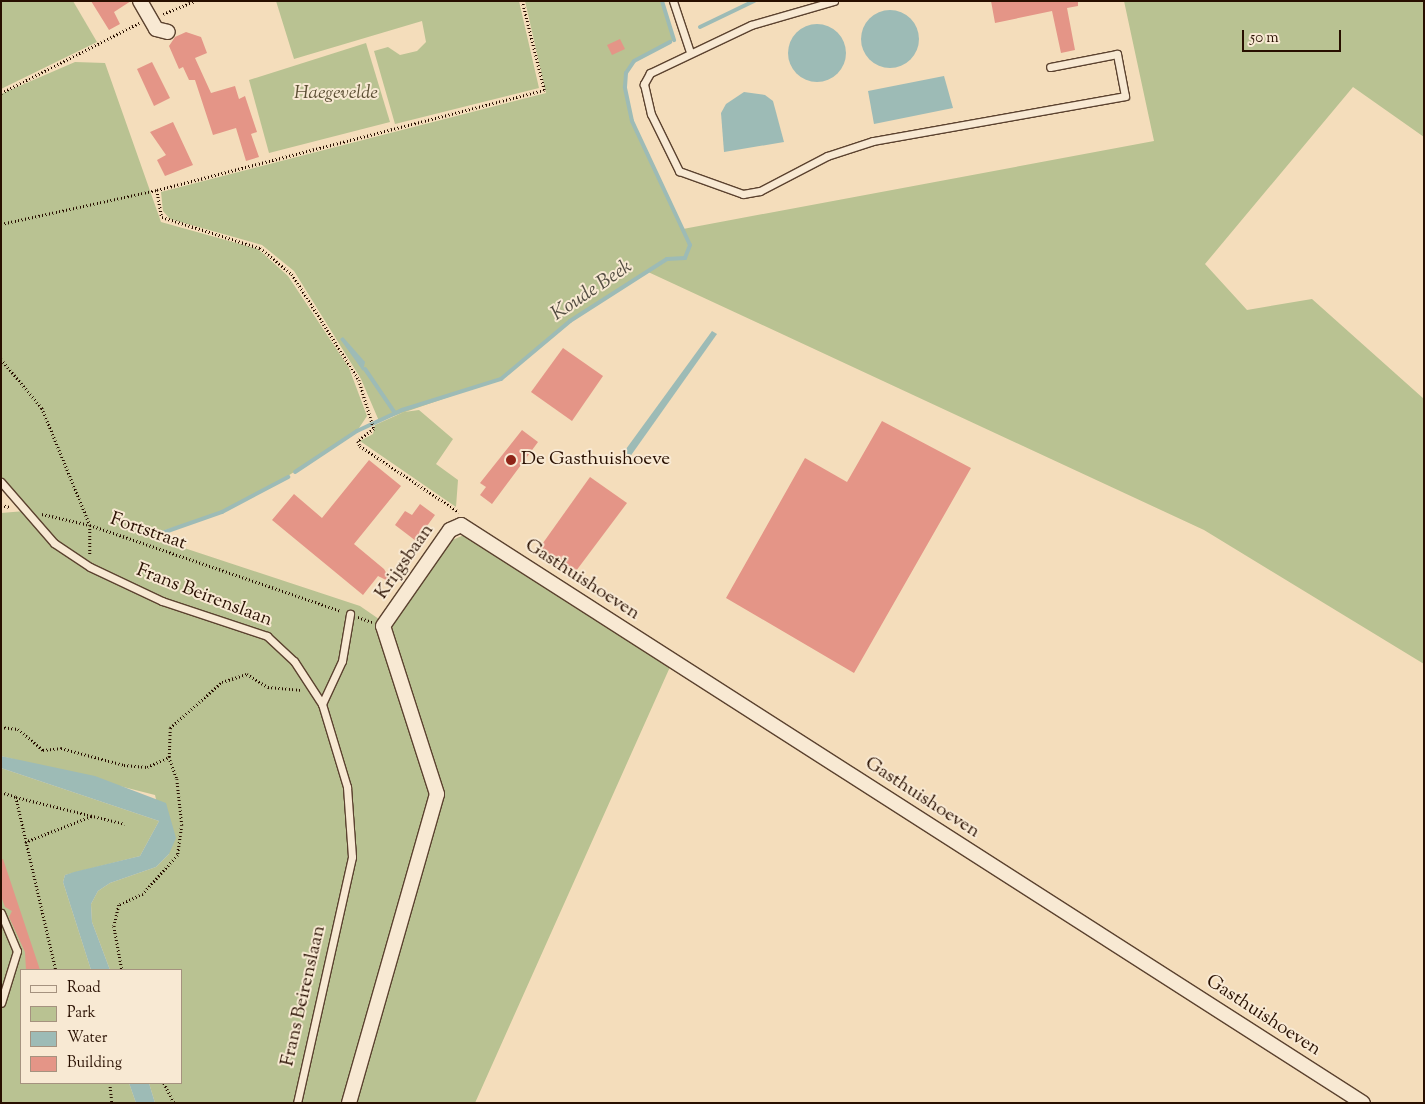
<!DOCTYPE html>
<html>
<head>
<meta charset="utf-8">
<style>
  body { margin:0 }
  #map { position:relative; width:1425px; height:1104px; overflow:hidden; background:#f4ddbb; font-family:"Sorts Mill Goudy",serif }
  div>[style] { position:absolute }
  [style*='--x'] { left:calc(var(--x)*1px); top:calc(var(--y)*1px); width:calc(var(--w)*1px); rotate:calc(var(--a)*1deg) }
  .green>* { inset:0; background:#b9c292 }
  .water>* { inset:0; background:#9dbbb6 }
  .round { border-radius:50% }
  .stream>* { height:4px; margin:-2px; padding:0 2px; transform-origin:2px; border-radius:2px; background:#9dbbb6 }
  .building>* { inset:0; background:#e49587 }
  .path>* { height:2.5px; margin-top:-1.25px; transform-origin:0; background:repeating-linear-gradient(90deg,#280f00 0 1px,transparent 0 3.5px) }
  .roads { filter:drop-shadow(1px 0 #5b422f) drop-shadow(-1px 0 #5b422f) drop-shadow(0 1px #5b422f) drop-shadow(0 -1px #5b422f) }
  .service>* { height:7px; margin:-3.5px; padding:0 3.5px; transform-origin:3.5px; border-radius:3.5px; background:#f8e9d3 }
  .minor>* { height:14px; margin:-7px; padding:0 7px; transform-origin:7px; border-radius:7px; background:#f8e9d3 }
  .dots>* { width:14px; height:14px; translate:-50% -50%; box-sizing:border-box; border:2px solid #f8e9d3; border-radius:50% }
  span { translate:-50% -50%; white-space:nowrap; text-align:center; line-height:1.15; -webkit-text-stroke:4px #f8e9d3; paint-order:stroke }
  .park-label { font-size:19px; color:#5b4e33; font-style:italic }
  .poi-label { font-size:19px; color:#280f00 }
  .left { translate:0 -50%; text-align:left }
  .street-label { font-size:19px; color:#280f00 }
  .water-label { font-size:20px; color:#514b40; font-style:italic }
  .frame { position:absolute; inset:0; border:2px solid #280f00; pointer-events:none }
  .legend { position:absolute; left:20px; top:969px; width:162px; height:115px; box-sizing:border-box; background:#f8e9d3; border:1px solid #a5927f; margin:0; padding:6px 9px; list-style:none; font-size:15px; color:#280f00 }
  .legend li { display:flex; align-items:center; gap:10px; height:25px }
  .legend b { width:25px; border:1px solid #a5927f }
  .scale { position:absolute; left:1242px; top:30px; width:99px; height:22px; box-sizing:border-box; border:2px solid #280f00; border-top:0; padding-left:6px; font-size:15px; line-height:18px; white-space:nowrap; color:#280f00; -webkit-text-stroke:4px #f8e9d3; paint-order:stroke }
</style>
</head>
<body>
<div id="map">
  <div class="green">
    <i style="clip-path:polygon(1px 1px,73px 1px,97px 42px,1px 89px)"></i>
    <i style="clip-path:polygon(276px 1px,519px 1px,539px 88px,395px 124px,374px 51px,388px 47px,400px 55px,417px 51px,426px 42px,422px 21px,294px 59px)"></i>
    <i style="clip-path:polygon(525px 1px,662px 1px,674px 40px,634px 61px,626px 73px,625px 87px,632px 121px,683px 229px,1154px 141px,1124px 1px,1424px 1px,1424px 137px,1353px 87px,1205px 264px,1247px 310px,1312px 299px,1424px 399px,1424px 664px,1204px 530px,646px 271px,570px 321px,501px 379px,379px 421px,361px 379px,294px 271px,262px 245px,170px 219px,163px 211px,161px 192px,546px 93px)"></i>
    <i style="clip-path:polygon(366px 43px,390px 122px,269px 153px,249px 80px)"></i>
    <i style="clip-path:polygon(75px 62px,105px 63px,161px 222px,258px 249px,288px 276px,349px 368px,367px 416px,357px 431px,274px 485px,222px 512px,165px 530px,154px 538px,360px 606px,389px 626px,448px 542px,466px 534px,670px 667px,475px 1103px,155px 1103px,149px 1083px,181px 1083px,181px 970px,110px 970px,92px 922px,91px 904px,98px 891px,110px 883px,156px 867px,169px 854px,155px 795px,1px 756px,1px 513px,25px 511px,1px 482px,1px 94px)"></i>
    <i style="clip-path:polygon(419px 410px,453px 439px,436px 464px,458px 480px,456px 507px,360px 441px,373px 434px,375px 425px,404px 412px)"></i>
    <i style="clip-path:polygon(1px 768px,159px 821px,140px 856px,65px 875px,63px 882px,91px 970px,21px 970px,21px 1083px,129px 1083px,136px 1103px,1px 1103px)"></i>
  </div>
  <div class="water">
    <i class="round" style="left:861px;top:10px;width:58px;height:58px"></i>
    <i class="round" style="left:788px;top:24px;width:58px;height:58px"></i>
    <i style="clip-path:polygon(944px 76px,953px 108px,874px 124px,868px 91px)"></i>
    <i style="clip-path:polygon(744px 92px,765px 95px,773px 101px,784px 142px,724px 152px,721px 113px,726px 104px)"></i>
    <i style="clip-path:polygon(712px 331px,717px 334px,627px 461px,618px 460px)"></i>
    <i style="clip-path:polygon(343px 337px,365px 362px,363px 371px,340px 339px)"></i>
    <i style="clip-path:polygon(1px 756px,95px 776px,166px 803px,176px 838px,169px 854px,156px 867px,110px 883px,98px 891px,91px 904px,92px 922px,110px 970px,91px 970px,63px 882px,65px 875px,74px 872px,140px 856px,159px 821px,1px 768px)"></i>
    <i style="clip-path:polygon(129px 1083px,149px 1083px,155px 1103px,136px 1103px)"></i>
  </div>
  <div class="stream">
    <i style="--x:662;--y:1;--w:41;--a:72.9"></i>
    <i style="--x:700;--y:27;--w:60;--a:-25.7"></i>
    <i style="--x:365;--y:369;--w:53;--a:55.7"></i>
    <i style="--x:295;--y:472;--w:74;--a:-33.5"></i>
    <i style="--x:357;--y:431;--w:50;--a:-25"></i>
    <i style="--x:402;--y:410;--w:104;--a:-17.4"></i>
    <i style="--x:501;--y:379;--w:90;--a:-40"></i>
    <i style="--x:570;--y:321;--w:115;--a:-32.6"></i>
    <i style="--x:667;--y:259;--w:18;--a:-3"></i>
    <i style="--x:685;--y:258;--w:14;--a:-69"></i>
    <i style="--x:690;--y:245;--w:137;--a:-115.1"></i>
    <i style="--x:632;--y:121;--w:35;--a:-102"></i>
    <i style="--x:625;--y:87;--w:14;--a:-86"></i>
    <i style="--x:626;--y:73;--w:14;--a:-56"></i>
    <i style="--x:634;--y:61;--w:41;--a:-27.8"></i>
    <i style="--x:159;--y:534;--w:67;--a:-19.2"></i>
    <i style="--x:222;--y:512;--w:75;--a:-27.9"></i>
  </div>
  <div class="building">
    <i style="clip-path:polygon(91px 1px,131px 1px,114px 12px,120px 24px,109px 30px)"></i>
    <i style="clip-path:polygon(991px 1px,1078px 1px,1078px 6px,1067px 8px,1075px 50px,1061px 53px,1052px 11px,995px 23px)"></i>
    <i style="clip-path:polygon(186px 32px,201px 37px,207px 53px,195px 58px,211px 93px,235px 86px,239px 99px,245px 96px,257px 132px,251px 134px,259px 157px,246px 161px,236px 128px,213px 135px,195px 80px,189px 80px,183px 67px,179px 69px,169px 46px,175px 37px)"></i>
    <i style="clip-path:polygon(620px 39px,625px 49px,612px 55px,607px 45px)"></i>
    <i style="clip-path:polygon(152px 62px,170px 98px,154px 106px,137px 69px)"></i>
    <i style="clip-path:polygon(173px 122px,193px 165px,165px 176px,157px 160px,166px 155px,150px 132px)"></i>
    <i style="clip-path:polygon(563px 348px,603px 376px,572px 421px,531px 392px)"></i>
    <i style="clip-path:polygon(882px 421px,971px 468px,854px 673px,726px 598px,805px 458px,847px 482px)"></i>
    <i style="clip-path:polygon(522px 430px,538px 442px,492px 504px,480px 495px,486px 487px,480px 483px)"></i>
    <i style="clip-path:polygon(369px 460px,401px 486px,354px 544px,384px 569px,392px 583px,378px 576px,363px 595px,272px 520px,294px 494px,322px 518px)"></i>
    <i style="clip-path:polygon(590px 477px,627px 503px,573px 575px,538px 550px)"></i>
    <i style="clip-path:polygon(420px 504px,435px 515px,416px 541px,395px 525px,405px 511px,412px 515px)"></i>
    <i style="clip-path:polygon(1px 859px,3px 859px,40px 970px,26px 970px,25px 952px,9px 917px,12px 911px,5px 907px,1px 896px)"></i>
  </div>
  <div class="path">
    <i style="--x:163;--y:14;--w:35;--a:-22"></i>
    <i style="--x:1;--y:93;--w:155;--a:-26.9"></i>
    <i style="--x:157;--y:190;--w:27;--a:80"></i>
    <i style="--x:162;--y:217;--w:103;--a:17.6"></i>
    <i style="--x:260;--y:248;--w:41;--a:39.1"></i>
    <i style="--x:292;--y:274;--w:125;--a:57.7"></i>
    <i style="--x:359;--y:380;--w:51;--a:73"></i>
    <i style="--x:374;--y:429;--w:20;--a:143"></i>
    <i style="--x:358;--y:441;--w:5;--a:68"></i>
    <i style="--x:360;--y:446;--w:119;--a:33.7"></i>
    <i style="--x:1;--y:224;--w:160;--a:-12.3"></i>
    <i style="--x:157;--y:190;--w:400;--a:-14.5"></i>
    <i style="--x:544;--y:90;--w:92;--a:-103.9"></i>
    <i style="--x:1;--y:359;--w:64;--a:50.1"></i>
    <i style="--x:42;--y:408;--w:126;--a:67.7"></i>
    <i style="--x:90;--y:525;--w:265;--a:18.9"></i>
    <i style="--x:1;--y:505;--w:9;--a:13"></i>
    <i style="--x:42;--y:514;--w:49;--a:12.9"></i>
    <i style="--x:90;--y:525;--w:30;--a:90"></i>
    <i style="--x:358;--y:617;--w:15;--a:20"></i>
    <i style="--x:1;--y:727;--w:17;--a:7"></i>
    <i style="--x:18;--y:729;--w:33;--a:40"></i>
    <i style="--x:43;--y:750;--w:18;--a:-6"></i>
    <i style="--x:61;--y:748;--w:65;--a:15.1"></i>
    <i style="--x:124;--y:765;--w:23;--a:5"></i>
    <i style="--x:147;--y:767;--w:24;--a:-24"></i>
    <i style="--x:169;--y:757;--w:23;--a:70"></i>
    <i style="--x:177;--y:779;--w:46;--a:83.8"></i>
    <i style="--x:182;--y:825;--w:30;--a:98"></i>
    <i style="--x:178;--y:855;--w:52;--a:131.9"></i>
    <i style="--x:143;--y:894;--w:26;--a:155"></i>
    <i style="--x:119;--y:905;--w:22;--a:103"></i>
    <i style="--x:114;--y:926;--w:45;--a:79.7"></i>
    <i style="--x:169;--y:757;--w:29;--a:-88"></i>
    <i style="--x:170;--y:728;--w:69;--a:-41.5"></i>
    <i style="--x:222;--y:682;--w:26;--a:-18"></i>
    <i style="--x:247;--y:674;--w:25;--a:32"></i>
    <i style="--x:268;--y:687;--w:33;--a:5"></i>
    <i style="--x:1;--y:792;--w:16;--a:18"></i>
    <i style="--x:16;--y:797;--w:178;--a:77"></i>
    <i style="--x:16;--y:797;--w:112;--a:13.9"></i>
    <i style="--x:25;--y:842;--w:72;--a:-21.2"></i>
    <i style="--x:110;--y:1083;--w:20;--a:84"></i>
    <i style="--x:164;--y:1083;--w:22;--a:63"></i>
  </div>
  <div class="roads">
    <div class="service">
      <i style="--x:673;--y:1;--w:54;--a:71.6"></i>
      <i style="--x:834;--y:1;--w:86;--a:163.9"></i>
      <i style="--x:751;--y:25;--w:112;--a:154.6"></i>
      <i style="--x:650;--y:73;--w:13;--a:119"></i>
      <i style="--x:644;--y:84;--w:31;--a:77"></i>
      <i style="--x:651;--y:114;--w:64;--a:63.8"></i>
      <i style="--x:679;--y:171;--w:68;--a:19.8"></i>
      <i style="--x:743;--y:194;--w:17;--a:-10"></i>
      <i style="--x:760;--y:191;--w:76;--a:-27.6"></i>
      <i style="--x:827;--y:156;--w:48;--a:-18.1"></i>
      <i style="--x:873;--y:141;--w:256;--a:-10.1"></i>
      <i style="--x:1125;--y:96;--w:43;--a:-100.8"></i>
      <i style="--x:1117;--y:54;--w:68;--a:169"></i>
      <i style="--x:1;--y:482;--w:81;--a:49"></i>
      <i style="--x:54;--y:543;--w:43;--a:33.7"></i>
      <i style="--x:90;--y:567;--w:80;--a:25.3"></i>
      <i style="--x:162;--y:601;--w:111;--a:18.4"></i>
      <i style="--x:267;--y:636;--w:37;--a:43"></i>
      <i style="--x:294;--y:661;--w:51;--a:56.9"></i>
      <i style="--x:322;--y:704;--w:87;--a:73.2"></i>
      <i style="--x:347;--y:787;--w:70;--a:85.9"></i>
      <i style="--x:352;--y:857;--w:252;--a:102.6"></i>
      <i style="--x:322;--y:704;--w:47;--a:-65.1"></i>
      <i style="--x:342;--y:661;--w:48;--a:-80.3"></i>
      <i style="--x:1;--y:913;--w:41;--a:67.2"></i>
      <i style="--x:17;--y:951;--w:54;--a:107.1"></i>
    </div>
    <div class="minor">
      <i style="--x:140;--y:1;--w:32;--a:60"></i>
      <i style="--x:156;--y:29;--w:12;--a:14"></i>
      <i style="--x:349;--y:1103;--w:321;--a:-74.1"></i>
      <i style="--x:437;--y:794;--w:176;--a:-107.8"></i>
      <i style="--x:383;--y:626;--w:117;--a:-55.1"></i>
      <i style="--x:450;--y:530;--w:12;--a:-24"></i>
      <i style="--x:461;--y:525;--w:1071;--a:32.65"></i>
    </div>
  </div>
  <div class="dots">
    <i style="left:511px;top:460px;background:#8f2418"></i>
  </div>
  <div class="park-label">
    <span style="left:336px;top:94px">Haegevelde</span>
  </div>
  <div class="poi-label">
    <span class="left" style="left:521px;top:460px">De Gasthuishoeve</span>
  </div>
  <div class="street-label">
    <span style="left:148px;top:532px;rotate:19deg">Fortstraat</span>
    <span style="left:405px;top:562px;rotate:-55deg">Krijgsbaan</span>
    <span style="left:582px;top:580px;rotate:33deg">Gasthuishoeven</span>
    <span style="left:204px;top:596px;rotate:21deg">Frans Beirenslaan</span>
    <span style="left:922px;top:798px;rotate:33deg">Gasthuishoeven</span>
    <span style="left:304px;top:996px;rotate:-77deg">Frans Beirenslaan</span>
    <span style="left:1263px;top:1016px;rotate:33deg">Gasthuishoeven</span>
  </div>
  <div class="water-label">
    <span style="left:592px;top:291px;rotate:-34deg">Koude Beek</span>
  </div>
  <div class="frame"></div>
  <ul class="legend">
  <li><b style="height:6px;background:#f8e9d3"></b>Road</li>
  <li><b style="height:14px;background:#b9c292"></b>Park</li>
  <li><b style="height:14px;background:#9dbbb6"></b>Water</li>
  <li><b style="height:14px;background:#e49587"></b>Building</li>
  </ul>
  <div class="scale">50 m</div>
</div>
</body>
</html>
